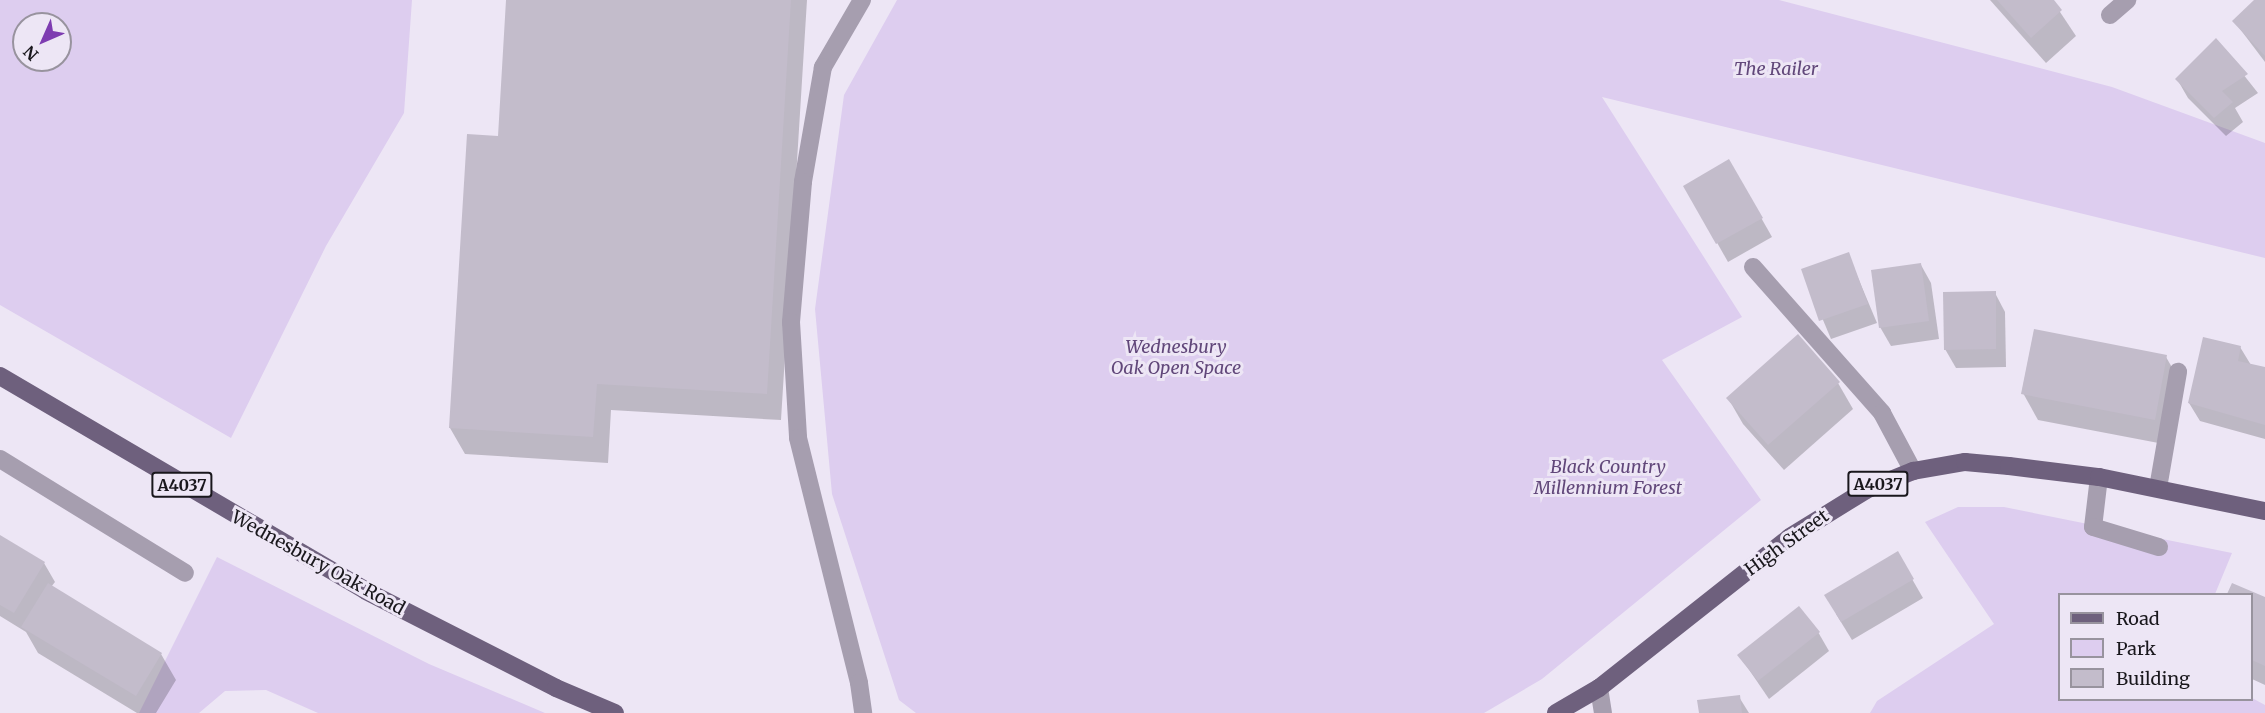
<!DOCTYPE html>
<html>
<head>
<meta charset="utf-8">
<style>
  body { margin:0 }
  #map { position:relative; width:2265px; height:713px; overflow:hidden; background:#ede6f5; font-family:Merriweather,serif }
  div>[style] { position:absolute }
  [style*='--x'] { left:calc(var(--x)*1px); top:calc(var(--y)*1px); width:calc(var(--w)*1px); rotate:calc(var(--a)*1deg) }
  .green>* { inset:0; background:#ddcdef }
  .shadow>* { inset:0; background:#0003 }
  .building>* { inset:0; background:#c3bccb }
  .service>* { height:18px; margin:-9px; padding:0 9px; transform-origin:9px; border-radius:9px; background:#a69eaf }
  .minor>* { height:18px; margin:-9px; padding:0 9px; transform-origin:9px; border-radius:9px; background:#a69eaf }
  .primary>* { height:18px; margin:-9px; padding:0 9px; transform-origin:9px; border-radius:9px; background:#6e607d }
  span { translate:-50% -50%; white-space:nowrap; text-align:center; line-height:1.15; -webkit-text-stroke:6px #ede6f5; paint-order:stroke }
  .shield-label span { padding:2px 4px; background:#ede6f5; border:2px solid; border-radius:4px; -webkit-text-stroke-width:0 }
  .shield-label { font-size:16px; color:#19171c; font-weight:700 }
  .park-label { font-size:18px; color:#61477a; font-style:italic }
  .street-label { font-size:18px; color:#19171c }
  .legend { position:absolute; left:2058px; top:593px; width:195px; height:108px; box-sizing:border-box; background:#ede6f5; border:2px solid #98939e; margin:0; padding:8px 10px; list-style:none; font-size:18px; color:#19171c }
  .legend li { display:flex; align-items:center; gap:12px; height:30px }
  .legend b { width:30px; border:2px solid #98939e }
  .north { position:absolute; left:12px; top:12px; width:60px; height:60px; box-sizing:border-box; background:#ede6f5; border:2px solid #98939e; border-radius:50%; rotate:225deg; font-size:16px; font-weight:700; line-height:24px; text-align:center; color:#19171c }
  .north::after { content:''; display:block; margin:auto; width:21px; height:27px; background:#7e3cb1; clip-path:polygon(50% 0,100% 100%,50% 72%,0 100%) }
</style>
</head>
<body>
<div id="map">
  <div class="green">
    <i style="clip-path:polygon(evenodd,0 0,412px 0,404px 113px,326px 246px,231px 438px,0 305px,0 0,24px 24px,60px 24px,60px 60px,24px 60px,24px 24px)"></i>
    <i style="clip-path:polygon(897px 0,1779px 0,2112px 87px,2265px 143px,2265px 258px,1602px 97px,1742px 317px,1662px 360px,1761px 500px,1542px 679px,1484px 713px,916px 713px,899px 700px,832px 494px,815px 309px,844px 95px)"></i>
    <i style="clip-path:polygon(1958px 507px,2004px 507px,2232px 553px,2215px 594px,2060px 594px,2060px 700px,2252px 698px,2265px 705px,2265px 713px,1870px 713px,1877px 701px,1994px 624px,1925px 522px)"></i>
    <i style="clip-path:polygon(217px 557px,429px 664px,545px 713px,318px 713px,266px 690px,225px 691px,199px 713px,139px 713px)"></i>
  </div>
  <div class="shadow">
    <i style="clip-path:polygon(507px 0,807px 0,781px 420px,611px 410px,608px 463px,465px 454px,450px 428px,499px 137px)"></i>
    <i style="clip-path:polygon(1990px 0,2052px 0,2076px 36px,2046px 63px)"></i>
    <i style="clip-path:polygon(2257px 0,2265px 0,2265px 62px,2234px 21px)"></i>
    <i style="clip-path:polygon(2216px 40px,2258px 93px,2235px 108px,2243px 122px,2226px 136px,2188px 98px,2177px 79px)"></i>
    <i style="clip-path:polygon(1729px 161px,1772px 237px,1728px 262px,1685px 186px)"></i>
    <i style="clip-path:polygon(1848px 254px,1877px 323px,1831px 339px,1802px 270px)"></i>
    <i style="clip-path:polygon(1921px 265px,1931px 283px,1939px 339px,1891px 346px,1880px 327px)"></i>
    <i style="clip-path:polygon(1995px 293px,2005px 312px,2006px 367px,1956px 368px,1945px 349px)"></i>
    <i style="clip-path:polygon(2240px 347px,2251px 365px,2265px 369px,2265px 439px,2200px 421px,2189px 403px)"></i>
    <i style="clip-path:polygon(2166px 357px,2181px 383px,2169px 445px,2038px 420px,2023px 393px)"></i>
    <i style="clip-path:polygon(1838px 383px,1853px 409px,1784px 470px,1743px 424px,1728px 398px)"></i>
    <i style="clip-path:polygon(0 536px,44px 563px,55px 582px,51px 587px,161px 654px,176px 680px,156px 713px,137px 713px,38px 653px,26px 632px,0 616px)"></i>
    <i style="clip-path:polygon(1897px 553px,1923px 598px,1852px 640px,1836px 614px)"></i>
    <i style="clip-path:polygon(2233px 585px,2265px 598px,2265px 685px,2252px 679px,2252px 594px,2229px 594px)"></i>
    <i style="clip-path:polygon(1818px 632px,1829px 651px,1769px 699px,1739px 655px)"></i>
    <i style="clip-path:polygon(1739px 697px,1749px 713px,1700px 713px)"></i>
  </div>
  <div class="building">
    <i style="clip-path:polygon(506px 0,791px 0,767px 394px,597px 384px,593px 437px,449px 428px,467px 134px,498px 136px)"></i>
    <i style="clip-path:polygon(1997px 0,2054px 0,2062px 10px,2031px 38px)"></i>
    <i style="clip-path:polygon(2254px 0,2265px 0,2265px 56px,2232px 21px)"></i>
    <i style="clip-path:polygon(2216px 38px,2248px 74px,2222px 91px,2233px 102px,2214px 118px,2175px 79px)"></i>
    <i style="clip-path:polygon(1729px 159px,1763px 218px,1716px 244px,1683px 186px)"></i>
    <i style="clip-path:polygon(1849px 252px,1868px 304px,1819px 321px,1801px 269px)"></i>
    <i style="clip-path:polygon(1921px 263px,1929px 321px,1879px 328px,1871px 270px)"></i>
    <i style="clip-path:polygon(1996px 291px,1996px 349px,1944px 350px,1943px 292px)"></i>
    <i style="clip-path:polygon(2034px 329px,2167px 355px,2155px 420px,2021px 394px)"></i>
    <i style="clip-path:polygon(1798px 334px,1840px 382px,1768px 445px,1726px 398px)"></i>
    <i style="clip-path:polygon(2203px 337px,2241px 346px,2238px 361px,2265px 367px,2265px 425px,2188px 403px)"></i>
    <i style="clip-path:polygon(0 535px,45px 562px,14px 613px,0 605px)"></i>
    <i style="clip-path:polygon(1898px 551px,1914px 579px,1841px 622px,1824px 595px)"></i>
    <i style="clip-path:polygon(48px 583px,162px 653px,136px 696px,21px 627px)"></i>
    <i style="clip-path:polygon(2232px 583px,2265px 597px,2265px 666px,2252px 660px,2252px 594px,2227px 594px)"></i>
    <i style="clip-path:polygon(1799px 606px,1820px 632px,1758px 681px,1737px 655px)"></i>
    <i style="clip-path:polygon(1740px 695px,1742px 713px,1699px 713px,1697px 700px)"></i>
  </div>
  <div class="service">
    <i style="--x:862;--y:0;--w:78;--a:120.2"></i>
    <i style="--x:823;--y:67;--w:117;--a:99.9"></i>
    <i style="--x:803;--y:182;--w:141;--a:94.9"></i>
    <i style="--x:791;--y:322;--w:116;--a:86.5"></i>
    <i style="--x:798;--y:438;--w:252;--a:76"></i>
    <i style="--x:859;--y:683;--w:30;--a:82"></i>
    <i style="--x:1753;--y:267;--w:195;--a:48.5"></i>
    <i style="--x:1882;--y:413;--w:66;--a:61.9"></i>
    <i style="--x:2099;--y:477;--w:50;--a:96.8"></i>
    <i style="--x:2093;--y:527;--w:69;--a:16.9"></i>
    <i style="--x:2158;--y:488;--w:118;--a:-80.2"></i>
  </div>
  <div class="minor">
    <i style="--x:2110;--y:15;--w:23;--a:-41"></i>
    <i style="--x:0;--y:459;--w:217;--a:31.6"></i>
    <i style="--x:1599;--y:688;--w:25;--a:81"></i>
  </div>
  <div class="primary">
    <i style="--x:0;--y:376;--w:424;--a:30.4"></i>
    <i style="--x:366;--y:591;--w:213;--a:27"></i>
    <i style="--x:556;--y:688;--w:64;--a:23"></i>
    <i style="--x:1556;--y:713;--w:50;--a:-30.2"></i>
    <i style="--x:1599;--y:688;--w:243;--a:-38.3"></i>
    <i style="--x:1790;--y:537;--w:89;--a:-31.7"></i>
    <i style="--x:1866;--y:490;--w:51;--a:-22"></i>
    <i style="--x:1913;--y:471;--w:53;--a:-9.8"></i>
    <i style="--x:1965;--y:462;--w:44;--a:5.2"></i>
    <i style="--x:2009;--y:466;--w:91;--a:7"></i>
    <i style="--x:2099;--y:477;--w:169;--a:11.6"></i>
  </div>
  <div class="shield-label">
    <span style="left:1878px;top:484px">A4037</span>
    <span style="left:182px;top:485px">A4037</span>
  </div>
  <div class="park-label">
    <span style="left:1776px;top:69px">The Railer</span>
    <span style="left:1176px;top:358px">Wednesbury<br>Oak Open Space</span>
    <span style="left:1608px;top:478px">Black Country<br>Millennium Forest</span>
  </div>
  <div class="street-label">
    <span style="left:1787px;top:543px;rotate:-36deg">High Street</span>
    <span style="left:318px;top:563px;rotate:29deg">Wednesbury Oak Road</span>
  </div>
  <ul class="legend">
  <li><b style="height:8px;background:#6e607d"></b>Road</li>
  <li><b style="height:16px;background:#ddcdef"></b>Park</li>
  <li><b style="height:16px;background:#c3bccb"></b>Building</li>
  </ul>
  <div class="north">N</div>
</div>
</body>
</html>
